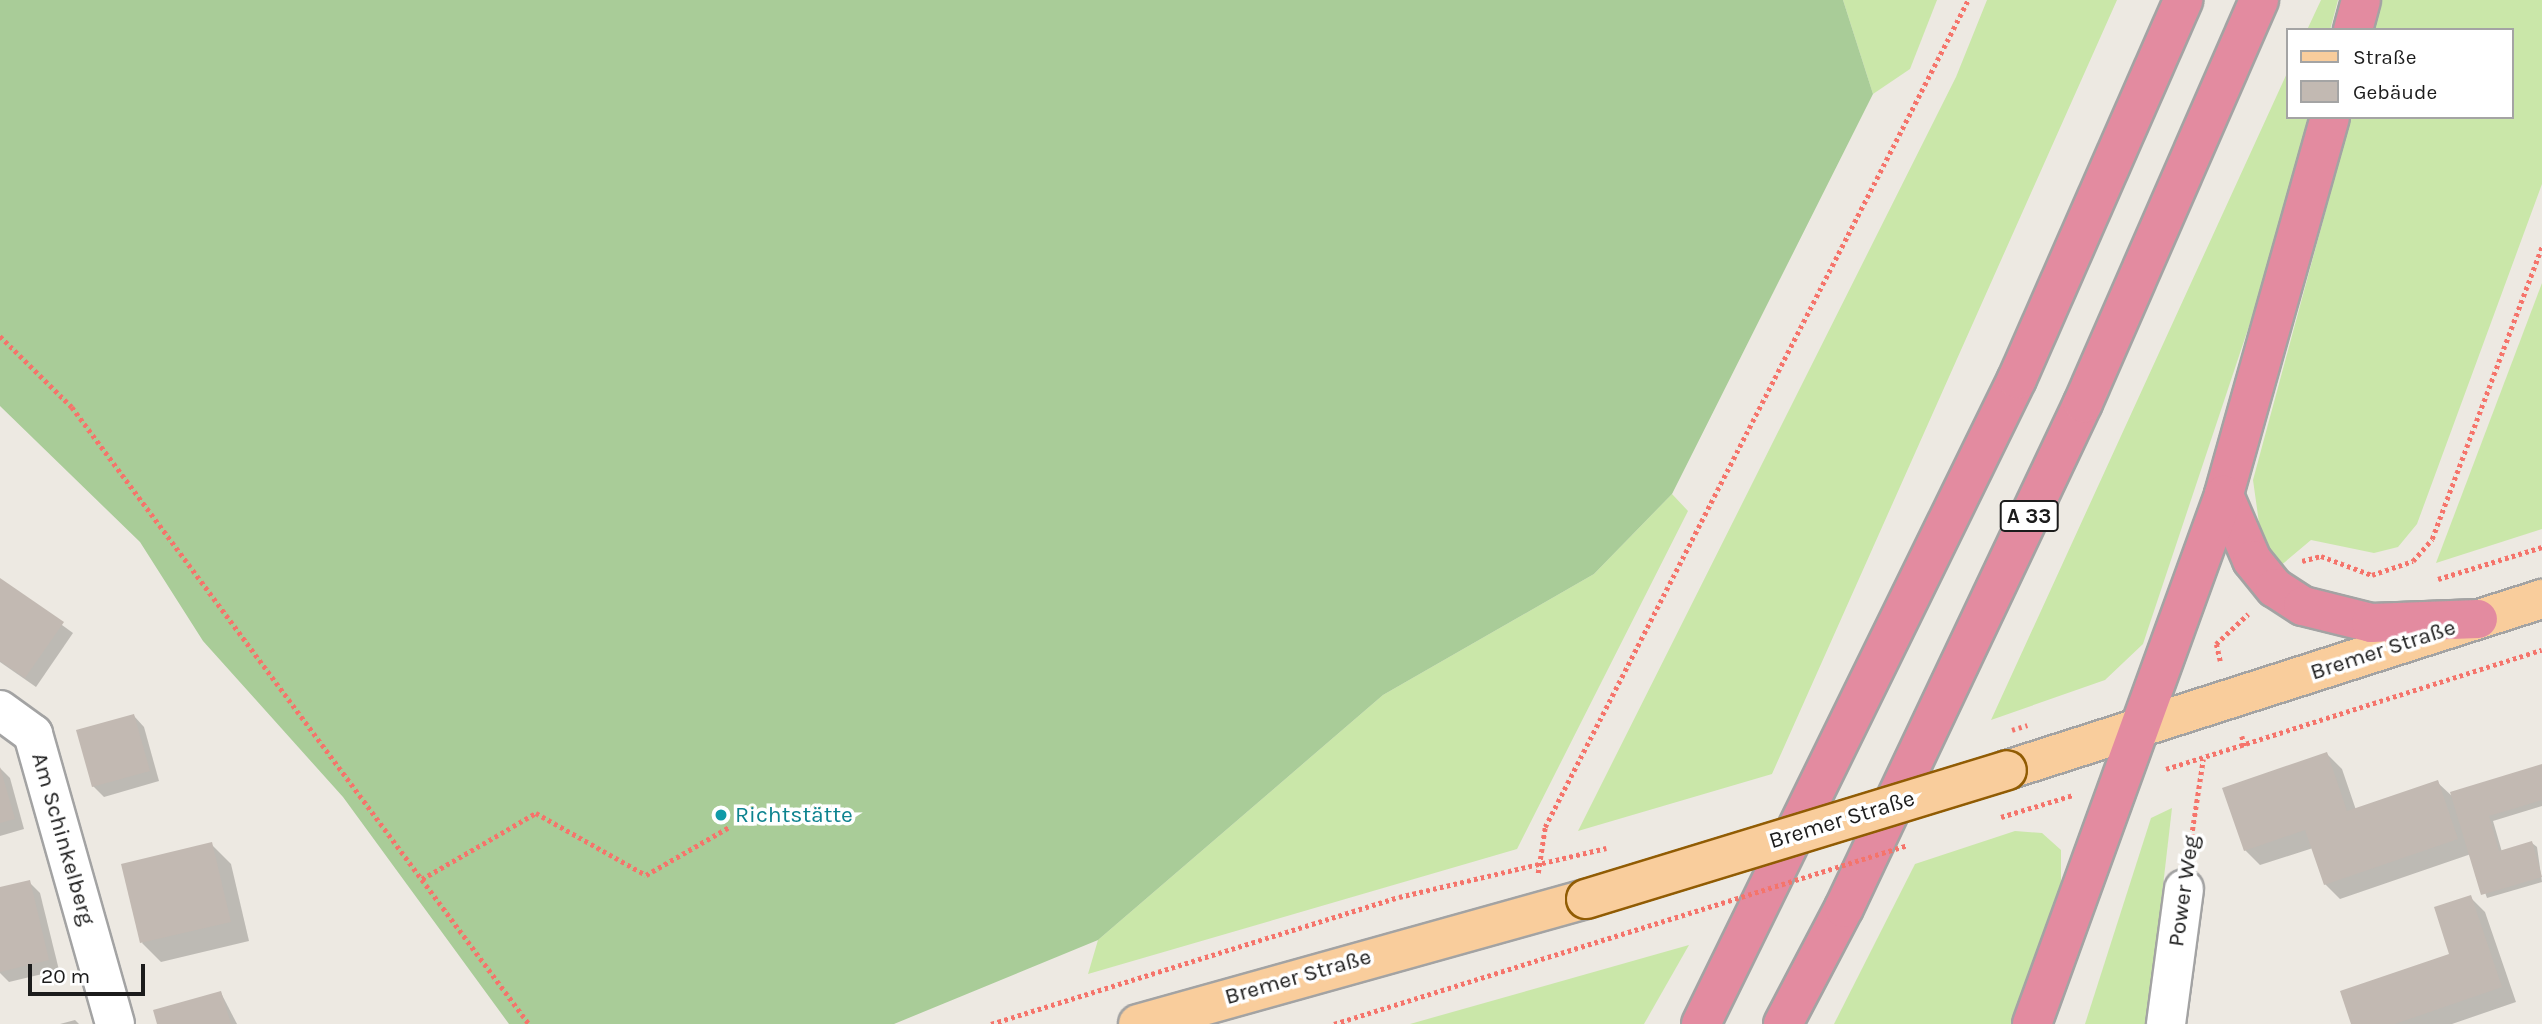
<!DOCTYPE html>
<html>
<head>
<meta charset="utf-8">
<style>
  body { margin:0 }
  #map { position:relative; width:2542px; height:1024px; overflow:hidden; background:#ede9e2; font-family:Karla,sans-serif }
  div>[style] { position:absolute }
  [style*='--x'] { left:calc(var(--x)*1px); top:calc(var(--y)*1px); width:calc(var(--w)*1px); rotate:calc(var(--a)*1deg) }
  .grass>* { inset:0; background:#cae7a9 }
  .forest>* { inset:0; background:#a9cc98 }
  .shadow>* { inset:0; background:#0003 }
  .building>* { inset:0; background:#c2b9b2 }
  .path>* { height:4.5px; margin-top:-2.25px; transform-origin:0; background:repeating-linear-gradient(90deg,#f5746b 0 3.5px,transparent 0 7px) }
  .roads { filter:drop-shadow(2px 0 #a3a3a3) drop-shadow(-2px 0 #a3a3a3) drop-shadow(0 2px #a3a3a3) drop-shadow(0 -2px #a3a3a3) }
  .minor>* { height:38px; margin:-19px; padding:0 19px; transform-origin:19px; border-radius:19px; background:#fff }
  .major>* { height:38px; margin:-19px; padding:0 19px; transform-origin:19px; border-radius:19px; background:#f9cd9c }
  .highway>* { height:38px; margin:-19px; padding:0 19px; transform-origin:19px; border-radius:19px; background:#e38ba0 }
  .path-bridge>* { height:4.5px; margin-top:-2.25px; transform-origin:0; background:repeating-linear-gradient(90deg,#f5746b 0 3.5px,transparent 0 7px) }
  .bridges { filter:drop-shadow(2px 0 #915c04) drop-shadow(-2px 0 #915c04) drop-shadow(0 2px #915c04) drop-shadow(0 -2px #915c04) }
  .major-bridge>* { height:38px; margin:-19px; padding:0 19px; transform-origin:19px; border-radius:19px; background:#f9cd9c }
  .dots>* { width:19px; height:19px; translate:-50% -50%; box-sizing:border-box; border:4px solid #fff; border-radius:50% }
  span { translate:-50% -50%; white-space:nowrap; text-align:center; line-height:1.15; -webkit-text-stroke:7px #fff; paint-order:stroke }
  .shield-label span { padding:2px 5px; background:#fff; border:2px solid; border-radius:5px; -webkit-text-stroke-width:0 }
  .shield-label { font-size:21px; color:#1c1c1c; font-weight:700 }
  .street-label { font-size:23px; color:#1c1c1c }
  .culture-label { font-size:23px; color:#0d838f }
  .left { translate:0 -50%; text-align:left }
  .legend { position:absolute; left:2286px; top:28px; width:228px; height:91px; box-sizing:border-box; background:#fff; border:2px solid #a4a4a4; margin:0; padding:9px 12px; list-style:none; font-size:21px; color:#1c1c1c }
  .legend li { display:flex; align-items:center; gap:14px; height:35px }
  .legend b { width:35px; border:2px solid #a4a4a4 }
  .scale { position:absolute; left:28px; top:964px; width:117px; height:32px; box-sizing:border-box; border:4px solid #1c1c1c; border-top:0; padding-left:9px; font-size:21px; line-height:24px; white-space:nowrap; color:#1c1c1c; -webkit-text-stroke:5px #fff; paint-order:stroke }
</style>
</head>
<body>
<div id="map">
  <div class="grass">
    <i style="clip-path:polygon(1843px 0,1937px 0,1910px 69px,1873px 94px)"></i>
    <i style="clip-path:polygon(1987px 0,2117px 0,1772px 774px,1578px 831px,1956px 77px)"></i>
    <i style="clip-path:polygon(2321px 0,2338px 0,2330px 30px,2307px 30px)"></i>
    <i style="clip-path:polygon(2382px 0,2542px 0,2542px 184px,2417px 524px,2398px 547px,2374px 553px,2311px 540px,2279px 567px,2260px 530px,2253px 480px,2351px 117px,2512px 117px,2512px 30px,2374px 30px)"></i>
    <i style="clip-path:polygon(2288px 71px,2288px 117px,2308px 117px,2273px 254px,2143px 644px,2105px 680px,1991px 720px)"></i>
    <i style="clip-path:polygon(2542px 283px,2542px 529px,2436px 563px)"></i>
    <i style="clip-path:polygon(1672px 494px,1688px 511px,1517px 849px,1088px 974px,1098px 940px,1383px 695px,1594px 574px)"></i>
    <i style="clip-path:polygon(2172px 808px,2147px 1024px,2085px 1024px,2151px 818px)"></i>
    <i style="clip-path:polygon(2015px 831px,2042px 833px,2061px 850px,2061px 883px,2011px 1024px,1834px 1024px,1915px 864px)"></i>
    <i style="clip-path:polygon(1689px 945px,1644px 1024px,1410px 1024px)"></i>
  </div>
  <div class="forest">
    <i style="clip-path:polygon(0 0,1843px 0,1873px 94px,1672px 494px,1594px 574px,1383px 695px,1098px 940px,894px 1024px,509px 1024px,343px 797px,203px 641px,140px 542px,0 406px)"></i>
  </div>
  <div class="shadow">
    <i style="clip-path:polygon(0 580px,73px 633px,36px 687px,0 662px)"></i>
    <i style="clip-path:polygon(134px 716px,144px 727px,159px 781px,104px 797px,93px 786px)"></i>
    <i style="clip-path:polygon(2327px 754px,2342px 769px,2356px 810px,2437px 782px,2454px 798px,2542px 766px,2542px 806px,2493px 821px,2502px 852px,2532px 843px,2537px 847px,2542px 882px,2487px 898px,2471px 854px,2340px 899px,2325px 884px,2313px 848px,2260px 865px,2245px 850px)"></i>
    <i style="clip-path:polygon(0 768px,10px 778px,24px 829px,0 836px)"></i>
    <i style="clip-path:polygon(211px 844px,231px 864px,249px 941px,161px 962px,142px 943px)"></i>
    <i style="clip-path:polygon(29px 882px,40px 893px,59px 970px,9px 982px,0 973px,0 889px)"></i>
    <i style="clip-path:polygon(2470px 897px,2485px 912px,2516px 1002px,2452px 1024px,2353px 1024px,2452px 955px)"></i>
    <i style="clip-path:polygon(221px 993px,237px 1024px,159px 1024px)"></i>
    <i style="clip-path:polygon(75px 1020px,79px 1024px,60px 1024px)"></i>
  </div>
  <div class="building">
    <i style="clip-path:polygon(0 578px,64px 622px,25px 678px,0 661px)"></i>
    <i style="clip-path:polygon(134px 714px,150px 771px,92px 787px,76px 730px)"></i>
    <i style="clip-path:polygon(2327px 752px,2347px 811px,2438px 780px,2458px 839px,2324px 885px,2305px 830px,2244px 851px,2222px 788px)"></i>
    <i style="clip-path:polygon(2542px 764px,2542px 800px,2489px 816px,2499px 851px,2532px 841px,2542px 877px,2481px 895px,2450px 792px)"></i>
    <i style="clip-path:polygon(0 767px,15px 819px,0 823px)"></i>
    <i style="clip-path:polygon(212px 842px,231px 922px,140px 943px,121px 864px)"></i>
    <i style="clip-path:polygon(30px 880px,49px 960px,0 972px,0 887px)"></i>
    <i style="clip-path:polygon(2471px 895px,2502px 987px,2395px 1024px,2351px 1024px,2340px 991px,2449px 954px,2434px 907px)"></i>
    <i style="clip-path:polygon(221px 991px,231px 1024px,157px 1024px,153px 1010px)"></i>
  </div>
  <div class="path">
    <i style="--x:0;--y:336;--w:101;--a:44.6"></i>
    <i style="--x:72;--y:407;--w:768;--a:53.47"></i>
    <i style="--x:2302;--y:561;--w:20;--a:-15"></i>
    <i style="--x:2321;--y:556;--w:54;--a:20.4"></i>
    <i style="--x:2372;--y:575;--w:43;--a:-18.9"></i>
    <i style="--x:2413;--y:561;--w:29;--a:-49"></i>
    <i style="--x:2432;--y:539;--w:313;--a:-69.4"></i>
    <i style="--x:2438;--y:579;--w:109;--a:-17.1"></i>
    <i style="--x:2220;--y:661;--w:17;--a:-103"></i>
    <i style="--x:2216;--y:644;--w:44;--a:-43.2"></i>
    <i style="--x:2242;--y:736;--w:11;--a:75"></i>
    <i style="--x:2166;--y:769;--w:394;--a:-17.6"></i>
    <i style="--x:2001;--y:817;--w:75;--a:-17"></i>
    <i style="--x:2189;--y:851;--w:93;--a:-81.3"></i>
    <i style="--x:1538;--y:873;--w:47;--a:-81.3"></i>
    <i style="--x:1545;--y:827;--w:929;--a:-62.91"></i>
    <i style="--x:422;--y:879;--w:132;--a:-30.1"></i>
    <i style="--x:536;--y:813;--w:126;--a:29.4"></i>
    <i style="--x:646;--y:875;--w:96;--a:-30"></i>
    <i style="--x:991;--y:1024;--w:427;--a:-17.3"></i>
    <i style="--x:1399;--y:897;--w:213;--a:-13.3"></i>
    <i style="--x:1334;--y:1024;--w:238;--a:-17.4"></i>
  </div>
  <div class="roads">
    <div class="minor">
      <i style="--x:0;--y:710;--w:41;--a:36"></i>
      <i style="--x:33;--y:734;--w:301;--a:74.2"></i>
      <i style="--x:2166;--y:1024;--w:136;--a:-82.4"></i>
    </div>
    <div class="major">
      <i style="--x:2007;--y:770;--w:562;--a:-17.73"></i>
      <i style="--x:1138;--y:1024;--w:465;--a:-15.6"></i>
    </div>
    <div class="highway">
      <i style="--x:2353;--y:30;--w:31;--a:-75"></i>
      <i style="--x:2330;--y:117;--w:393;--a:105.7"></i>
      <i style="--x:2224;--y:495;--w:71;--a:66.7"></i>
      <i style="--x:2252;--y:560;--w:36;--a:51"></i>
      <i style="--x:2275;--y:588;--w:33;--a:33"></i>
      <i style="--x:2303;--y:606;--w:70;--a:14"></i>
      <i style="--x:2371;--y:623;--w:107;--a:-2.1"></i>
      <i style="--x:1701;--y:1024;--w:718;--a:-63.9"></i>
      <i style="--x:2017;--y:379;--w:414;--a:-66.3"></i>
      <i style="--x:1783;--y:1024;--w:131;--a:-62.3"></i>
      <i style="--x:1844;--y:908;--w:559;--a:-64.67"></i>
      <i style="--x:2083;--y:403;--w:440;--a:-66.4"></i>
      <i style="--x:2032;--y:1024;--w:563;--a:-70.05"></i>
    </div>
  </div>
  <div class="path-bridge">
    <i style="--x:2012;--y:730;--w:16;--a:-18"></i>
    <i style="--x:1561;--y:953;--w:363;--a:-17.3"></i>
  </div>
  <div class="bridges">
    <div class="major-bridge">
      <i style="--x:1586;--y:899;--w:440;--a:-17"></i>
    </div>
  </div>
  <div class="dots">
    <i style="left:721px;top:815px;background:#0f9aa8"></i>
  </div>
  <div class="shield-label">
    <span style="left:2029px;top:516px">A 33</span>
  </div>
  <div class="street-label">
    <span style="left:2383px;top:650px;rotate:-18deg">Bremer Straße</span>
    <span style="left:1842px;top:820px;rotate:-17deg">Bremer Straße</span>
    <span style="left:63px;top:839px;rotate:74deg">Am Schinkelberg</span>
    <span style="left:2184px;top:891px;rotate:-82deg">Power Weg</span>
    <span style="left:1298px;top:977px;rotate:-16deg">Bremer Straße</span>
  </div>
  <div class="culture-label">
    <span class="left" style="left:735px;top:815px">Richtstätte</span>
  </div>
  <ul class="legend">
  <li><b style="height:9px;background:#f9cd9c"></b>Straße</li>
  <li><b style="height:19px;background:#c2b9b2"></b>Gebäude</li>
  </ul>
  <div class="scale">20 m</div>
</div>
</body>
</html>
